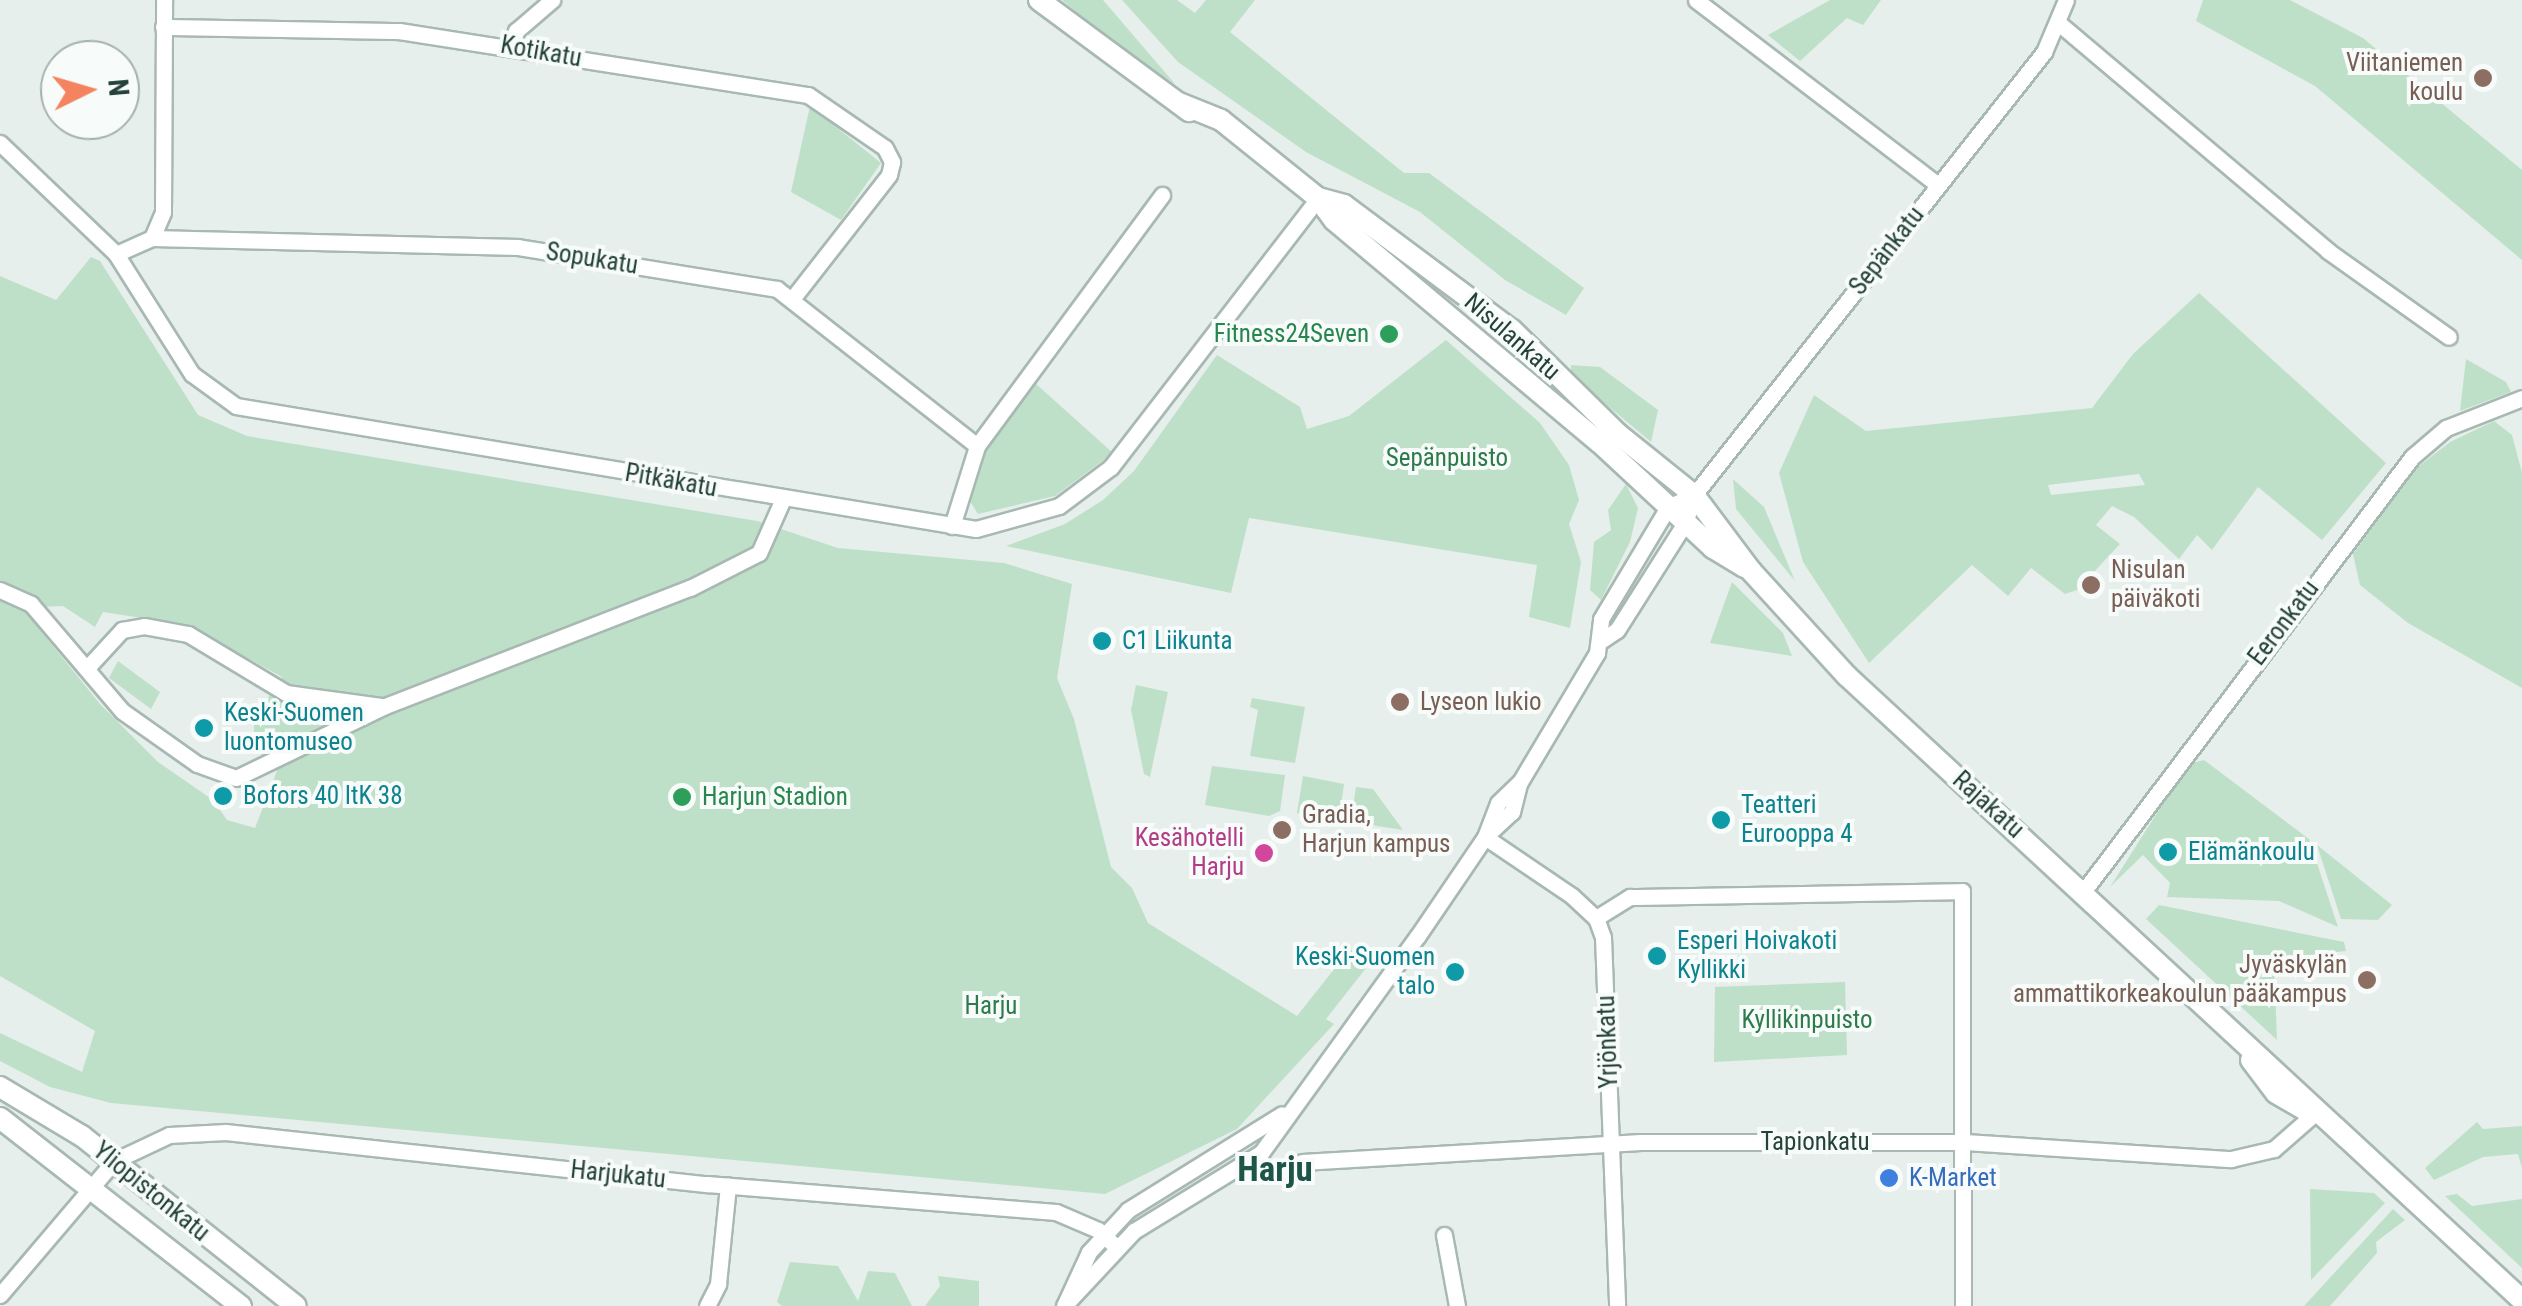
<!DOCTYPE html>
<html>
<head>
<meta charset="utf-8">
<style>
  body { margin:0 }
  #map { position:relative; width:2522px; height:1306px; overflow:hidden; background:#e6efeb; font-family:"Roboto Condensed",sans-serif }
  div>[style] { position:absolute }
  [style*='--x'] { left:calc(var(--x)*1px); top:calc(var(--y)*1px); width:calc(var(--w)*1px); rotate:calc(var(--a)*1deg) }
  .green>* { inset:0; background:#bfe0c8 }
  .roads { filter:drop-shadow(2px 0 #a8b8b2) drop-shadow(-2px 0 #a8b8b2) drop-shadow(0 2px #a8b8b2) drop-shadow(0 -2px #a8b8b2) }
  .minor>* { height:15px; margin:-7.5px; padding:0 7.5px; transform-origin:7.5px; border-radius:7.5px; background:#fff }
  .secondary>* { height:20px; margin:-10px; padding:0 10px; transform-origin:10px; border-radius:10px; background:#fff }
  .dots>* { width:28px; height:28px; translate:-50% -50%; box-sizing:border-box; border:5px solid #f7fbf9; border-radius:50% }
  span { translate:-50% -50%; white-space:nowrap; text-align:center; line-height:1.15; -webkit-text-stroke:8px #f7fbf9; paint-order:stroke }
  .street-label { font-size:25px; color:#24423a }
  .education-label { font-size:25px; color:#785e54 }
  .right { translate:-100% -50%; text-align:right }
  .left { translate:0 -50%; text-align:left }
  .leisure-label { font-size:25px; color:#27864d }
  .park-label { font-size:25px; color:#2d7a4b }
  .culture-label { font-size:25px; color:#0d838f }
  .hotel-label { font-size:25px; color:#b23c85 }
  .shop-label { font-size:25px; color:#366cbe }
  .district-label { font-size:35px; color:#1f5548; font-weight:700 }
  .north { position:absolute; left:40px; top:40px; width:100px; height:100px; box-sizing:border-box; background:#f7fbf9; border:2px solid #a3b1ad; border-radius:50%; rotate:85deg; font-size:28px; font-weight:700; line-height:40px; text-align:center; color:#24423a }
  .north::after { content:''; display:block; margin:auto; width:35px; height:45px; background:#f4845f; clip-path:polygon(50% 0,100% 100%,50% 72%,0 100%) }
</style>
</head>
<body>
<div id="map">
  <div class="green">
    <i style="clip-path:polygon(1062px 0,1103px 0,1175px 84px,1112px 42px)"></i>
    <i style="clip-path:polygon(1122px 0,1177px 0,1195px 13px,1206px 0,1255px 0,1230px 32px,1404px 173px,1429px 173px,1584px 288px,1566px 315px,1505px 280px,1420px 212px,1306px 152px,1178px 62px)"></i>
    <i style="clip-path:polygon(1830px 0,1881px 0,1863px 25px,1847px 18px,1800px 61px,1768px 35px)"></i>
    <i style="clip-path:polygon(2203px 0,2290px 0,2363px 38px,2522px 170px,2522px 260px,2315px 86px,2196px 21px)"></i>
    <i style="clip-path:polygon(810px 106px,881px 163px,841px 220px,791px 192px)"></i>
    <i style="clip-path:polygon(evenodd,91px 257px,100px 261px,198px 415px,247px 436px,757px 521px,838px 548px,1004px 563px,1072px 584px,1057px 678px,1074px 719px,1111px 867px,1132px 888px,1148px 923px,1297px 1016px,1350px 949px,1370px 963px,1326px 1019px,1334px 1024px,1237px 1129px,1105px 1194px,111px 1103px,50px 1087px,0 1061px,0 1033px,82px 1072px,95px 1031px,0 976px,0 276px,56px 300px,91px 257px,63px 606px,95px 627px,103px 612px,187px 625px,282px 677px,254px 719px,254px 747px,277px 771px,255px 828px,227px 820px,213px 800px,158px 762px,100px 704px,32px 620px,39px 607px,63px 606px)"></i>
    <i style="clip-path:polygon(evenodd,2199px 293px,2386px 463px,2322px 540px,2258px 487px,2212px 550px,2197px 535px,2179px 559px,2134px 517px,2112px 506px,2096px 525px,2120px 544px,2077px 590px,2065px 594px,2031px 568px,2008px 596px,1972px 565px,1869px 663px,1803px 562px,1779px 473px,1814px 395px,1866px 431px,2092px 408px,2133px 354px,2199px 293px,2139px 474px,2145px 485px,2051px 495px,2048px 485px,2139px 474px)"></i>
    <i style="clip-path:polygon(1446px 340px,1540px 423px,1569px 465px,1579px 500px,1569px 524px,1581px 562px,1570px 628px,1529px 617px,1537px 565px,1249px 518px,1231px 593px,1006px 546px,1065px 524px,1103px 500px,1134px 471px,1217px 355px,1300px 407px,1307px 429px,1349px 416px)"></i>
    <i style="clip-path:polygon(2466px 359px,2506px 382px,2511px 392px,2460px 411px)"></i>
    <i style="clip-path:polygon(1571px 365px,1600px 367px,1658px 410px,1651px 442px,1571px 375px)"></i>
    <i style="clip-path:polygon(1035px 383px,1113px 453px,1055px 496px,978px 514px,966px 495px,985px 452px)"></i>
    <i style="clip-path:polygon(2494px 421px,2512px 435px,2522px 473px,2522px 688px,2408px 623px,2360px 585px,2353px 554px,2414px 470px,2450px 442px)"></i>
    <i style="clip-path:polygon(1733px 479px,1764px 507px,1795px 581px,1736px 509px)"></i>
    <i style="clip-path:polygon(1626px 484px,1638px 508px,1630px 542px,1601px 600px,1590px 590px,1594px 542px,1611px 530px,1608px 510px)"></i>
    <i style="clip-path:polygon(1732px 582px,1783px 633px,1792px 656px,1710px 643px)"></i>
    <i style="clip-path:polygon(118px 661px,160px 692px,151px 709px,109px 678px)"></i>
    <i style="clip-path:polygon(1136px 685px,1168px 692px,1150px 777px,1144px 774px,1131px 710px)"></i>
    <i style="clip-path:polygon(1252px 698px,1305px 707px,1295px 763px,1250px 756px,1258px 710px,1250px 707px)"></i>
    <i style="clip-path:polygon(2204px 760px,2309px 839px,2338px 927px,2279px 901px,2167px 897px,2170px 883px,2143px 855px,2110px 887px,2188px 764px)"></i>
    <i style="clip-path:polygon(1212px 766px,1285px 775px,1280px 811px,1269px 816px,1205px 805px)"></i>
    <i style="clip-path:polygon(1303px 776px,1344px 784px,1339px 820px,1297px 813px)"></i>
    <i style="clip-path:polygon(1356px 787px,1373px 789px,1403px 830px,1351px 822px)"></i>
    <i style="clip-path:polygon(2317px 845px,2392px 905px,2378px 920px,2341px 919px)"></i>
    <i style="clip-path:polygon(2159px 905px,2344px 942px,2346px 951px,2282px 958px,2274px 965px,2277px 1040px,2146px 919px)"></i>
    <i style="clip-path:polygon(1845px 982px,1847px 1055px,1714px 1062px,1715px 987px)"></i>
    <i style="clip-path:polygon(2477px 1122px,2483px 1129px,2522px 1126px,2522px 1168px,2518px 1154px,2483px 1157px,2434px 1180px,2425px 1168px)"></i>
    <i style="clip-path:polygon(2310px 1189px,2374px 1193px,2385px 1203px,2311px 1280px)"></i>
    <i style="clip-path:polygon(2457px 1194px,2472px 1206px,2522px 1199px,2522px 1268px,2445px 1196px)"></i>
    <i style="clip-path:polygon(2393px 1209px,2405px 1220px,2376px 1242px,2377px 1253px,2330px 1306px,2304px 1306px)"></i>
    <i style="clip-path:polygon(790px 1262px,838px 1266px,858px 1301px,868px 1271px,895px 1273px,912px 1306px,782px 1306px,777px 1302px)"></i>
    <i style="clip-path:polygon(938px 1276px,979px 1281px,979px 1306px,925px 1306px,940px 1286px)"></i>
  </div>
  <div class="roads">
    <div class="minor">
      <i style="--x:1696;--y:0;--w:305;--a:37.4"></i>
      <i style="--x:2061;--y:25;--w:350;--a:40.2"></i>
      <i style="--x:2328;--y:251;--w:148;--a:35.4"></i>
      <i style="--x:163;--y:27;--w:236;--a:1"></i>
      <i style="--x:399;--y:31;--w:414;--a:8.9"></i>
      <i style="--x:808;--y:95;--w:93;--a:34.5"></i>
      <i style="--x:885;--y:148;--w:16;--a:63"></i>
      <i style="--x:892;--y:162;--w:13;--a:103"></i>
      <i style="--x:889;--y:175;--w:157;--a:128"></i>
      <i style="--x:512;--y:46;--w:16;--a:-75"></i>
      <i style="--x:516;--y:31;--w:48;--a:-40.7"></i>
      <i style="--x:0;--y:143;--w:161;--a:43.7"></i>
      <i style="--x:116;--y:254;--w:142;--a:57.7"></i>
      <i style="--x:192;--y:374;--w:54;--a:36"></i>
      <i style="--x:236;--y:406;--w:750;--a:9.44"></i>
      <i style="--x:976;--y:529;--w:86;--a:-15.5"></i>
      <i style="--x:1059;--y:506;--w:65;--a:-36.9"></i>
      <i style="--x:1111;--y:467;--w:339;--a:-52.4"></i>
      <i style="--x:152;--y:238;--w:366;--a:1.4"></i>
      <i style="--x:518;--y:247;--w:262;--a:9.2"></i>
      <i style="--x:777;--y:289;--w:254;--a:38.1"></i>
      <i style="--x:116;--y:254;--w:39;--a:-24"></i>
      <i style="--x:152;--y:238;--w:28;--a:-67"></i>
      <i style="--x:163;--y:212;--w:212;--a:-89.7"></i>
      <i style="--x:952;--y:526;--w:84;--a:-72.6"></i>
      <i style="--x:977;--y:446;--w:312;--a:-53.6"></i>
      <i style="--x:0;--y:590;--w:34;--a:24"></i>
      <i style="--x:31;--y:604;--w:140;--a:49.6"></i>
      <i style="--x:122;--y:711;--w:92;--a:35.2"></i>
      <i style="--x:197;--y:764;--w:41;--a:19.7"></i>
      <i style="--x:236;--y:778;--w:165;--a:-25.8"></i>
      <i style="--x:385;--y:706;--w:327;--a:-21.2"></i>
      <i style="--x:690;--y:588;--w:77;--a:-26.9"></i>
      <i style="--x:759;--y:553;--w:57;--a:-66.1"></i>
      <i style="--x:1602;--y:640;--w:18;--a:-34"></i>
      <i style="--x:1617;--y:630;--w:127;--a:-57.6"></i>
      <i style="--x:1685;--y:523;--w:29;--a:-72"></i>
      <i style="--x:1694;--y:495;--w:565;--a:-51.69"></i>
      <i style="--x:2044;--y:52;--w:56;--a:-67.1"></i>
      <i style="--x:87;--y:668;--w:52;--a:-47.4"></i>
      <i style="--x:122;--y:630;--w:22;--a:-10"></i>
      <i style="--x:144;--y:626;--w:45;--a:10.3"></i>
      <i style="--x:188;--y:634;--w:114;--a:31"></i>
      <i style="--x:286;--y:693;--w:96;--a:7.8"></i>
      <i style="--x:1488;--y:834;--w:33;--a:-43"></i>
      <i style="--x:1512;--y:812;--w:29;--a:-76"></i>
      <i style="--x:1485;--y:837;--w:105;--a:34.1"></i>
      <i style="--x:1572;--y:896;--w:33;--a:43"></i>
      <i style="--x:1596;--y:918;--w:20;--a:70"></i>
      <i style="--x:1603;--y:937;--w:369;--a:87.8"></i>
      <i style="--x:2083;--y:892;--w:545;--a:-52.9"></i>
      <i style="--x:2412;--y:457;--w:45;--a:-40.5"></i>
      <i style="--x:2446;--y:428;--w:82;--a:-21.5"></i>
      <i style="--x:1596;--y:918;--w:40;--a:-32"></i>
      <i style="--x:1630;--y:897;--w:332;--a:-1"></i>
      <i style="--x:1962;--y:891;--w:415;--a:89.9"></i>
      <i style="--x:1302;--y:1162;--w:339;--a:-3.4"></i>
      <i style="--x:1640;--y:1142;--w:325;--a:0"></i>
      <i style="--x:1965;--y:1142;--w:267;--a:3.7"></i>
      <i style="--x:2231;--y:1159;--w:44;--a:-13.1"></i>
      <i style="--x:2274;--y:1149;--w:53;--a:-41.2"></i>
      <i style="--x:1444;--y:1235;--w:72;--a:79.6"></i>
      <i style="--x:0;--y:1295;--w:176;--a:-49.6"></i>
      <i style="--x:114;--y:1161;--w:61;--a:-25.3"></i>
      <i style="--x:169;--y:1135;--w:57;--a:-3"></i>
      <i style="--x:226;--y:1132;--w:484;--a:6.2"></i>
      <i style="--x:707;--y:1184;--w:350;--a:4.6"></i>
      <i style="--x:1056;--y:1212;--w:46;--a:23.2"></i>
      <i style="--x:1098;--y:1230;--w:26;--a:43"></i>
      <i style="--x:1065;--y:1304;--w:57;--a:-65.2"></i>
      <i style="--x:1089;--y:1252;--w:57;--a:-47.1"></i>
      <i style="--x:1128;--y:1210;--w:181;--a:-31.9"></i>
      <i style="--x:707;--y:1306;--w:25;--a:-63"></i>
      <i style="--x:718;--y:1284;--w:99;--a:-84.2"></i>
      <i style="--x:1064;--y:1306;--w:103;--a:-47"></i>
      <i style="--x:1134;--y:1231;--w:149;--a:-31.6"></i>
      <i style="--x:1261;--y:1153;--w:266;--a:-54.2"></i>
      <i style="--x:1417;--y:937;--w:121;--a:-55.8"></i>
      <i style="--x:1485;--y:837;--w:36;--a:-69"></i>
      <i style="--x:1498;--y:803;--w:30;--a:-44"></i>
      <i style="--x:1520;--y:782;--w:150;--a:-59.2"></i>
      <i style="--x:1597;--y:653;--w:34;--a:-83"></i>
      <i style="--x:1601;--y:619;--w:131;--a:-59.1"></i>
      <i style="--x:1668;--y:507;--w:29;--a:-25"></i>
    </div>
    <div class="secondary">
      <i style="--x:1039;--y:0;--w:187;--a:36.5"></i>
      <i style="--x:1179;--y:103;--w:45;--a:22"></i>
      <i style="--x:1221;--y:120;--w:124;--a:38.8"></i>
      <i style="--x:1318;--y:198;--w:27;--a:54"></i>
      <i style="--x:1334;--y:220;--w:346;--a:40"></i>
      <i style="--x:1599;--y:442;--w:156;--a:42.9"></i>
      <i style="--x:1713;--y:548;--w:37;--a:31"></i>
      <i style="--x:1318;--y:198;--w:27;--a:15"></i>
      <i style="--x:1344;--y:205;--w:209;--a:36.7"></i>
      <i style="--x:1512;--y:330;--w:148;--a:44.5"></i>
      <i style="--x:1618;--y:434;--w:97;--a:38.8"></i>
      <i style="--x:1694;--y:495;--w:95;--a:53.1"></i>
      <i style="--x:1751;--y:571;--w:142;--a:47.6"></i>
      <i style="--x:1847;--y:676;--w:919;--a:42.75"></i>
      <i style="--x:2251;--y:1060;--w:41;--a:52.9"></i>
      <i style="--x:2276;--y:1093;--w:34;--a:30"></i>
      <i style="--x:0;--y:1087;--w:96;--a:30.9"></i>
      <i style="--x:82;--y:1136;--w:273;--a:38.5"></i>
      <i style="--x:0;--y:1118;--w:306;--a:38"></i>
    </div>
  </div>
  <div class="dots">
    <i style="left:2483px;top:78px;background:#8d6e63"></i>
    <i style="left:1389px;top:334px;background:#2e9e5b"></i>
    <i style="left:2091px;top:585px;background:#8d6e63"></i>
    <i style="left:1102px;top:641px;background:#0f9aa8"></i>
    <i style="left:1400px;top:702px;background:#8d6e63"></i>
    <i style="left:204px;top:728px;background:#0f9aa8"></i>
    <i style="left:223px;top:796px;background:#0f9aa8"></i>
    <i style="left:682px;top:797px;background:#2e9e5b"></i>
    <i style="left:1721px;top:820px;background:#0f9aa8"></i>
    <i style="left:1282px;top:830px;background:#8d6e63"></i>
    <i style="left:2168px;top:852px;background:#0f9aa8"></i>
    <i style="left:1264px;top:853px;background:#d1479c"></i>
    <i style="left:1657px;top:956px;background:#0f9aa8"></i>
    <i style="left:1455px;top:972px;background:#0f9aa8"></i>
    <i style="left:2367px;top:980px;background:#8d6e63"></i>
    <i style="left:1889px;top:1178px;background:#3f7fe0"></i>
  </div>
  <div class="street-label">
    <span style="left:541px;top:52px;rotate:10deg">Kotikatu</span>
    <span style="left:1887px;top:251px;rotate:-52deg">Sepänkatu</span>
    <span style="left:592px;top:259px;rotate:9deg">Sopukatu</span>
    <span style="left:1512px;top:337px;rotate:41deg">Nisulankatu</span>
    <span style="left:671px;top:481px;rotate:10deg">Pitkäkatu</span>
    <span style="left:2284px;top:623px;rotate:-53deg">Eeronkatu</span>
    <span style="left:1988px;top:805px;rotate:42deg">Rajakatu</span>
    <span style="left:1608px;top:1042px;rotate:-92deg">Yrjönkatu</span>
    <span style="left:1815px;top:1142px">Tapionkatu</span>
    <span style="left:618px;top:1175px;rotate:6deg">Harjukatu</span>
    <span style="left:151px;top:1192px;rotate:39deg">Yliopistonkatu</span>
  </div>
  <div class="education-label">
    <span class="right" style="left:2463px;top:78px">Viitaniemen<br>koulu</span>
    <span class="left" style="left:2111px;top:585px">Nisulan<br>päiväkoti</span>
    <span class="left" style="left:1420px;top:702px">Lyseon lukio</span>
    <span class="left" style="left:1302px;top:830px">Gradia,<br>Harjun kampus</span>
    <span class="right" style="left:2347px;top:980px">Jyväskylän<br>ammattikorkeakoulun pääkampus</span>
  </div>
  <div class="leisure-label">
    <span class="right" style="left:1369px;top:334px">Fitness24Seven</span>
    <span class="left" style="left:702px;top:797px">Harjun Stadion</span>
  </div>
  <div class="park-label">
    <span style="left:1447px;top:458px">Sepänpuisto</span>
    <span style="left:991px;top:1006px">Harju</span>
    <span style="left:1807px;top:1020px">Kyllikinpuisto</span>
  </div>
  <div class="culture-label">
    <span class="left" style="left:1122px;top:641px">C1 Liikunta</span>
    <span class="left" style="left:224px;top:728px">Keski-Suomen<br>luontomuseo</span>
    <span class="left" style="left:243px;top:796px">Bofors 40 ItK 38</span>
    <span class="left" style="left:1741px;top:820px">Teatteri<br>Eurooppa 4</span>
    <span class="left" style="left:2188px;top:852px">Elämänkoulu</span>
    <span class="left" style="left:1677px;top:956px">Esperi Hoivakoti<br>Kyllikki</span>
    <span class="right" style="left:1435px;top:972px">Keski-Suomen<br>talo</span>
  </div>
  <div class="hotel-label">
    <span class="right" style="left:1244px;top:853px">Kesähotelli<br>Harju</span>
  </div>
  <div class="shop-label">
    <span class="left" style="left:1909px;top:1178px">K-Market</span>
  </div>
  <div class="district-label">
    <span style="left:1275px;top:1170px">Harju</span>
  </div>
  <div class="north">N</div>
</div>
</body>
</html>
